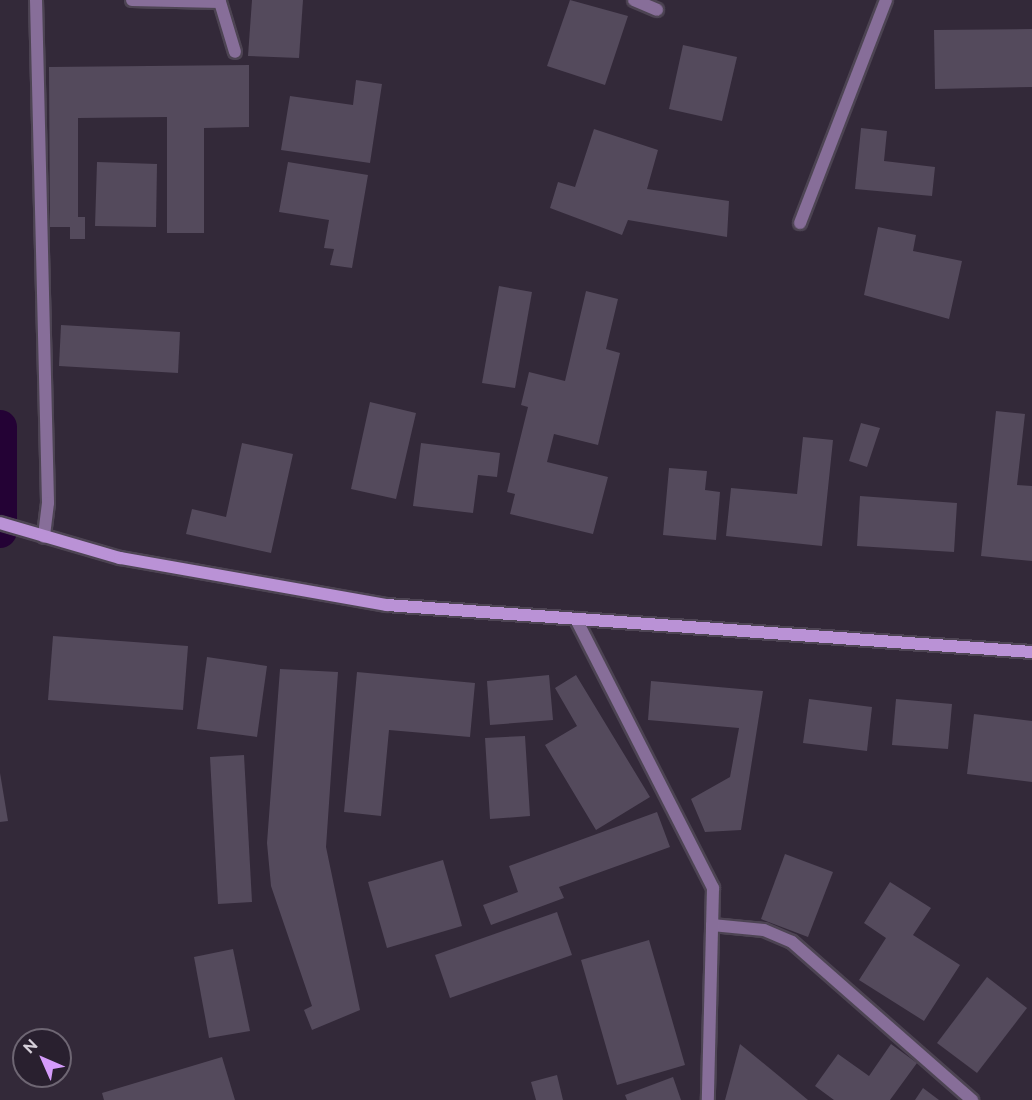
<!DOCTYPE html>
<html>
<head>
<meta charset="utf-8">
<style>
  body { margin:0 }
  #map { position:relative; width:1032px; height:1100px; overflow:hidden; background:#332939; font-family:Raleway,sans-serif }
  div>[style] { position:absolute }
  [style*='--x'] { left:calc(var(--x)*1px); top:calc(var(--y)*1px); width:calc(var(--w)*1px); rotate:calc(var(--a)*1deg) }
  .canal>* { height:34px; margin:-17px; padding:0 17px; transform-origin:17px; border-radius:17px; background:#240235 }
  .building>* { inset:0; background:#544a5c }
  .roads { filter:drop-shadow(2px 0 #4d4453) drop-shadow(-2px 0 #4d4453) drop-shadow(0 2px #4d4453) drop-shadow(0 -2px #4d4453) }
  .lane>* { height:12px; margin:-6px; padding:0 6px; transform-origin:6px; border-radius:6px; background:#876e99 }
  .street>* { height:12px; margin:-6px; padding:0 6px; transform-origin:6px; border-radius:6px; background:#876e99 }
  .secondary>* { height:12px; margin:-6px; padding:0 6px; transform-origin:6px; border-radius:6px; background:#ba92d6 }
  span { translate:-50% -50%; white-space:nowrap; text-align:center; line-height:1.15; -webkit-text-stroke:4.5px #29202f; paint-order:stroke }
  .north { position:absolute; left:12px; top:1028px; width:60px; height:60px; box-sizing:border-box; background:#29202f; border:2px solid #6e6673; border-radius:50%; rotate:315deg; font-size:16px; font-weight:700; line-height:24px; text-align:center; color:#d5cfd9 }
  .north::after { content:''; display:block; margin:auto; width:21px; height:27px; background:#d59cfb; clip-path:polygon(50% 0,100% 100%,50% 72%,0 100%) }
</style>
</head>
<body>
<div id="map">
  <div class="canal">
    <i style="--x:0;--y:427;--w:104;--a:90"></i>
  </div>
  <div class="building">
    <i style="clip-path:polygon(252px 0,303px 0,299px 58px,248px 56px)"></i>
    <i style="clip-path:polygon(570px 0,628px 16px,605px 85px,547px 66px)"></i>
    <i style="clip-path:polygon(1032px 29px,1032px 87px,935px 89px,934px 30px)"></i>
    <i style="clip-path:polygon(683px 45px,737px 57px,722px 121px,669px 109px)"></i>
    <i style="clip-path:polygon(249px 65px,249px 127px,204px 128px,204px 233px,167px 233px,167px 117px,78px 118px,78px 217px,85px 217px,85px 239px,70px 239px,70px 227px,50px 227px,49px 67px)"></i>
    <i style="clip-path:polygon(356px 80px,382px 84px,370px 163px,281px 150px,290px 96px,353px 105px)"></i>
    <i style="clip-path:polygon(861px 128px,887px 131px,884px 161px,935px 167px,932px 196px,855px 189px)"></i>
    <i style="clip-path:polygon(594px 129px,658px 150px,647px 189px,729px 201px,727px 237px,628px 220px,622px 235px,550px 208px,558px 182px,575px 187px)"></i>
    <i style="clip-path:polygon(97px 162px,157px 164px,156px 227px,95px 226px)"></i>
    <i style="clip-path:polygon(288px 162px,368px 175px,352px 268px,330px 265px,334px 249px,324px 248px,329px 220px,279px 212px)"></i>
    <i style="clip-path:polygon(878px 227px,916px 235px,913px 251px,962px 261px,949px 319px,864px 295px)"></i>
    <i style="clip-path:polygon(499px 286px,532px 292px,515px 388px,482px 383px)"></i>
    <i style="clip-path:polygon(586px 291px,618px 299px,606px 349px,620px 353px,598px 445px,554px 434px,547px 462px,608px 477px,593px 534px,510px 514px,515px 494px,507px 492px,528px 407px,521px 405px,529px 372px,565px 381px)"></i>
    <i style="clip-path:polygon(61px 325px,180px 332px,178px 373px,59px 366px)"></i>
    <i style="clip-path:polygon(370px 402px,416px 413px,396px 499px,351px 489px)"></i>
    <i style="clip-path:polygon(996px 411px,1025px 414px,1017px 485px,1032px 486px,1032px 561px,981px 556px)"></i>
    <i style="clip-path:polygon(861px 423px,880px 428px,867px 467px,849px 461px)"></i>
    <i style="clip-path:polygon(803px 437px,833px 440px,822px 546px,726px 536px,731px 488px,797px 494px)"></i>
    <i style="clip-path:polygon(242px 443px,293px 454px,271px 553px,186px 534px,192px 509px,226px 517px)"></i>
    <i style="clip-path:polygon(421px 443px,500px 453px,497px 477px,478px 475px,473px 513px,413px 506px)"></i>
    <i style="clip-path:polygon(669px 468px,707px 471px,705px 490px,720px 492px,716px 540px,663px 535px)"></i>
    <i style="clip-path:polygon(860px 496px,957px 503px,954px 552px,857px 546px)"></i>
    <i style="clip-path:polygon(53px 636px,188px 646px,183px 710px,48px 700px)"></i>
    <i style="clip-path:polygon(207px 657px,267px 666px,257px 737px,197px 729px)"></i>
    <i style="clip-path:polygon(280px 669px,338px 672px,326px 847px,360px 1010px,312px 1030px,304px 1010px,312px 1006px,271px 886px,267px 843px)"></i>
    <i style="clip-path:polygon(357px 672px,475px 683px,470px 737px,389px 730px,381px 816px,344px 812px)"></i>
    <i style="clip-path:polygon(549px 675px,553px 720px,490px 725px,487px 681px)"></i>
    <i style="clip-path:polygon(576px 675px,650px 797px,596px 830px,545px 745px,577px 726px,555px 688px)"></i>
    <i style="clip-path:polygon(651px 681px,763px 691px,741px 830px,705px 832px,691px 799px,730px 777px,739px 728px,648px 720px)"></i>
    <i style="clip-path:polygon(809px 699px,872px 707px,867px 751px,803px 743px)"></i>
    <i style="clip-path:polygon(896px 699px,952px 704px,948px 749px,892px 745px)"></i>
    <i style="clip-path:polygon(974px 714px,1032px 721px,1032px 782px,967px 774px)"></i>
    <i style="clip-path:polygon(525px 736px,530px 816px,490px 819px,485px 738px)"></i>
    <i style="clip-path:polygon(244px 755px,252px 902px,218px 904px,210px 757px)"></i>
    <i style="clip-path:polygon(0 773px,8px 821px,0 822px)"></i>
    <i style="clip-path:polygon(657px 812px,670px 847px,559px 887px,564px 898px,491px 925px,483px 905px,518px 892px,509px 866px)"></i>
    <i style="clip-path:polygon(785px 854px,833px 872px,808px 937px,761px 919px)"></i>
    <i style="clip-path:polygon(443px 860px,462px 926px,387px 948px,368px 882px)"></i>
    <i style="clip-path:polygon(890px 882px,931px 908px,913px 935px,960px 965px,924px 1021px,859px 980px,886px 938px,864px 923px)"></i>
    <i style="clip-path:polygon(557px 912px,572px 955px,450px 998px,435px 955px)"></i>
    <i style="clip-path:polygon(649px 940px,685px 1065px,617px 1085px,581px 960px)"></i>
    <i style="clip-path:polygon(233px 949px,250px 1031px,209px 1038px,194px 957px)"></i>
    <i style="clip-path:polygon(987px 977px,1027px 1008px,977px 1073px,937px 1043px)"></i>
    <i style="clip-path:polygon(740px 1044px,808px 1100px,725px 1100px)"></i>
    <i style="clip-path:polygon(891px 1044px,917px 1063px,890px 1100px,834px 1100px,815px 1086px,838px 1054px,869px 1076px)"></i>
    <i style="clip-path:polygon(222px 1057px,235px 1100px,104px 1100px,102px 1093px)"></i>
    <i style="clip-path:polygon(557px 1075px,563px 1100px,536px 1100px,531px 1082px)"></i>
    <i style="clip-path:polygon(673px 1077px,681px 1100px,627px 1100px,625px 1095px)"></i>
    <i style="clip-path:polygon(923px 1088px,939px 1100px,915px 1100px)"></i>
  </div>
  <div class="roads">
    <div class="lane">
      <i style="--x:132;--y:0;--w:88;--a:1.3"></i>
      <i style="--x:220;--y:2;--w:52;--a:73.3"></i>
      <i style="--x:800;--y:223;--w:239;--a:-68.9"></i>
      <i style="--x:712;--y:925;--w:52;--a:5.5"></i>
      <i style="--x:764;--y:930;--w:30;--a:23"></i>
      <i style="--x:792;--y:942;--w:240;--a:41.3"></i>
    </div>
    <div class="street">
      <i style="--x:36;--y:0;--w:503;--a:88.63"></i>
      <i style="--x:48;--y:503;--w:34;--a:97"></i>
      <i style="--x:634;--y:0;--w:25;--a:23"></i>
      <i style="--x:576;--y:619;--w:302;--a:63"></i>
      <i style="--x:713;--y:888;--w:212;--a:91.4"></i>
    </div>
    <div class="secondary">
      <i style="--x:0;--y:523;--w:125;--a:16.3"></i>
      <i style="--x:120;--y:558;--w:271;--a:10"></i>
      <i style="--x:387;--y:605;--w:647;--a:4.17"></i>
    </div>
  </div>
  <div class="north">N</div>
</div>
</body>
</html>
